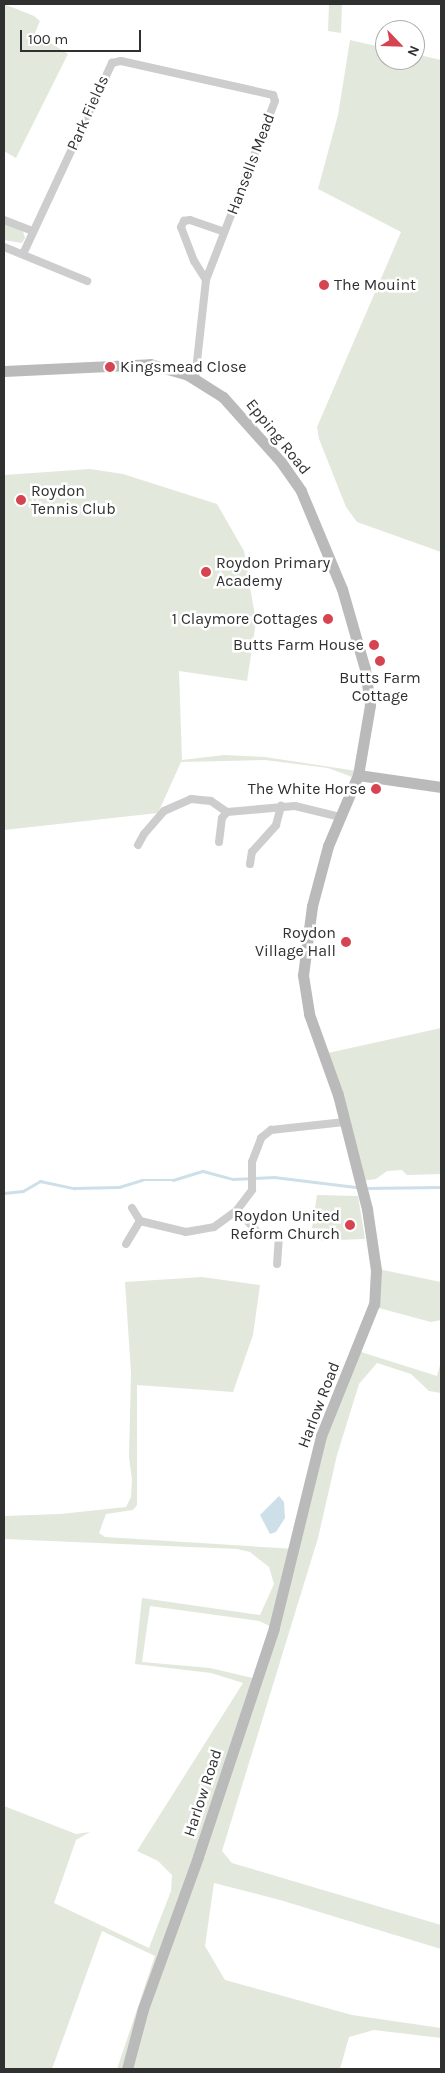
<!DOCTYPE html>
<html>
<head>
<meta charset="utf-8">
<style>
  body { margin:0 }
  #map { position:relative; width:445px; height:2073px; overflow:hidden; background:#fff; font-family:Karla,sans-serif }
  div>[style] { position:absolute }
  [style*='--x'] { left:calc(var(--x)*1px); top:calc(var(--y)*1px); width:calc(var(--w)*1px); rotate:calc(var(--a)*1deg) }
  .green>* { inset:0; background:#e3e8dc }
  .water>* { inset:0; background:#cddfe9 }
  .stream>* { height:2.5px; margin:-1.25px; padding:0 1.25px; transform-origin:1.25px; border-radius:1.25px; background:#cddfe9 }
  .street>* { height:8px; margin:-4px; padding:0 4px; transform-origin:4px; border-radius:4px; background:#cdcdcd }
  .secondary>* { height:11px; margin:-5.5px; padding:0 5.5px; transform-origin:5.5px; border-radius:5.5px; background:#bababa }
  .dots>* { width:14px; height:14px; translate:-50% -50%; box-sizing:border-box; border:2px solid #fff; border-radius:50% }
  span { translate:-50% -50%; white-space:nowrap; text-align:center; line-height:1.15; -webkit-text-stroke:5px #fff; paint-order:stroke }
  .street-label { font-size:16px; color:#303030 }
  .poi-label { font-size:16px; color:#303030 }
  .left { translate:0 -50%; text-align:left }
  .right { translate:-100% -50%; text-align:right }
  .frame { position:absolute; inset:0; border:5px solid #303030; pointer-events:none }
  .north { position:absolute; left:375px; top:20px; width:50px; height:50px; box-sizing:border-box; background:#fff; border:1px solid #acacac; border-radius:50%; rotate:114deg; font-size:14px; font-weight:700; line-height:20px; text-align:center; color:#303030 }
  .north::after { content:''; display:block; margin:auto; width:18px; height:22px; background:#d54450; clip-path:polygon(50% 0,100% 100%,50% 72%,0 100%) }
  .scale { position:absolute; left:20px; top:30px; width:121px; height:22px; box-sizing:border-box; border:2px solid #303030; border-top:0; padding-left:6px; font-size:15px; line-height:18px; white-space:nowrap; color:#303030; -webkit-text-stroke:4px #fff; paint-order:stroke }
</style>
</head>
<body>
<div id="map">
  <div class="green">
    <i style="clip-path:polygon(4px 4px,34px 16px,40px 21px,35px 33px,68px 54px,16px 158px,4px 151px)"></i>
    <i style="clip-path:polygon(329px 4px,342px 4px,341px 33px,328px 31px)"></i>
    <i style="clip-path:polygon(350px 40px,385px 48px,385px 60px,415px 60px,415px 54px,441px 60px,441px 552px,357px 522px,346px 507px,319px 439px,317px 427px,401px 232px,318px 189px,338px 115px)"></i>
    <i style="clip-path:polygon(4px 220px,23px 231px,25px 238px,22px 243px,4px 240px)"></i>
    <i style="clip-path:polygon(90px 469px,123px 474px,217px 504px,244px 551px,256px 622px,247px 681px,179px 671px,182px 760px,224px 755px,265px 757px,357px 771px,355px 778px,328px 768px,265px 760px,181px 762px,158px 813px,4px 830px,4px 475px)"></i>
    <i style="clip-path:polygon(441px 1028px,441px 1174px,407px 1175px,402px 1170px,387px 1171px,376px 1179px,361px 1181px,328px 1053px)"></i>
    <i style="clip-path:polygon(317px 1195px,358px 1196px,365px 1239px,310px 1241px)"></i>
    <i style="clip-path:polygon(378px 1269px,441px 1282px,441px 1320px,431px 1322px,375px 1307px)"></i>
    <i style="clip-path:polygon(evenodd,202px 1277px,260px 1285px,253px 1335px,233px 1392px,137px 1385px,137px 1505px,133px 1510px,106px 1514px,99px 1533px,105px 1537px,295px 1549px,321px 1436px,358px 1351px,437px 1376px,441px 1361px,441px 1393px,429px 1391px,411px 1374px,377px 1363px,359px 1384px,337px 1455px,318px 1538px,222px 1851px,232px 1863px,441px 1925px,441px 1949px,280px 1900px,214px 1883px,205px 1946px,225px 1980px,352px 2015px,441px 2028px,441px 2038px,374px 2030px,349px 2037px,340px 2069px,117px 2069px,155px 1956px,102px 1931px,52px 2069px,4px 2069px,4px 1806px,76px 1834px,90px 1832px,76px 1840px,54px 1903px,149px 1948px,171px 1891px,172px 1875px,158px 1861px,137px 1851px,243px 1683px,211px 1673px,135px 1664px,142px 1598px,260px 1615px,274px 1584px,269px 1567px,250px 1552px,237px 1549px,4px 1539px,4px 1516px,60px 1514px,126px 1507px,131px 1497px,132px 1480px,129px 1457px,131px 1373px,125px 1282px,202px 1277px,150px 1606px,259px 1621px,274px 1628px,257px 1679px,210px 1668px,142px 1662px,150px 1606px)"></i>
  </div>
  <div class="water">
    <i style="clip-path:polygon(279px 1496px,284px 1502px,285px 1518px,276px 1532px,270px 1534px,260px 1515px)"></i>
  </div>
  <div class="stream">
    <i style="--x:365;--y:1188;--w:76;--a:-0.8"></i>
    <i style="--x:4;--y:1193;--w:19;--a:-6"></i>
    <i style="--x:23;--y:1191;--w:20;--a:-30"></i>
    <i style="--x:40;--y:1181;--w:35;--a:12"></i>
    <i style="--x:74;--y:1188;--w:45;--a:-1.3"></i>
    <i style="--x:119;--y:1187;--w:24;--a:-17"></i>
    <i style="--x:142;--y:1180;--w:31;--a:0"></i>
    <i style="--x:173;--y:1180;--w:31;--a:-17"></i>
    <i style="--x:203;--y:1171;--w:31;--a:15"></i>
    <i style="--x:233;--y:1179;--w:41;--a:-2.8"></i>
    <i style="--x:274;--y:1177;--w:84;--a:6.9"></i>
  </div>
  <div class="street">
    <i style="--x:4;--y:220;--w:31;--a:21"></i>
    <i style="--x:4;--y:247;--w:90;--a:22.3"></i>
    <i style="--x:23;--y:254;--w:211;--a:-65"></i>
    <i style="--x:112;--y:63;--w:9;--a:-13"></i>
    <i style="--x:121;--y:61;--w:156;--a:12.6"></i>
    <i style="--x:273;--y:95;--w:6;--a:72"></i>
    <i style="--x:275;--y:101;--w:192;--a:111.1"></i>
    <i style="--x:206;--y:280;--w:100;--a:96.3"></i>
    <i style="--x:206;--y:280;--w:22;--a:-122"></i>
    <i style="--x:194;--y:261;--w:36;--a:-111"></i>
    <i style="--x:181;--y:227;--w:7;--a:-63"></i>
    <i style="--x:184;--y:221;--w:6;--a:-9"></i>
    <i style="--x:190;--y:220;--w:36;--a:19"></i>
    <i style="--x:219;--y:842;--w:24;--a:-83"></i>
    <i style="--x:222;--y:818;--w:8;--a:-50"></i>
    <i style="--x:138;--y:845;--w:13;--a:-61"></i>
    <i style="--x:144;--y:834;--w:30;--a:-49"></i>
    <i style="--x:164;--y:811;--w:30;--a:-24"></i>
    <i style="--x:191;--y:799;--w:20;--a:6"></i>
    <i style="--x:211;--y:801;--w:19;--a:35"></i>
    <i style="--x:227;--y:812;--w:68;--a:-5"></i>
    <i style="--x:295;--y:806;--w:46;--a:13.7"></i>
    <i style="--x:250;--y:864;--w:12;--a:-81"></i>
    <i style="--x:252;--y:852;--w:36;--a:-48"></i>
    <i style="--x:276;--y:825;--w:20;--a:-75"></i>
    <i style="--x:132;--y:1208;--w:15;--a:58"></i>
    <i style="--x:237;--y:1210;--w:33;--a:47"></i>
    <i style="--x:259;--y:1234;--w:20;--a:6"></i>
    <i style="--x:279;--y:1236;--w:28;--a:94"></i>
    <i style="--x:140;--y:1221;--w:47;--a:13.4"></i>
    <i style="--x:186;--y:1232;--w:28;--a:-10"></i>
    <i style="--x:214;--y:1227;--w:29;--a:-36"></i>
    <i style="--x:237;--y:1210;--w:25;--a:-53"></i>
    <i style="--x:252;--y:1190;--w:28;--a:-90"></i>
    <i style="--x:252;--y:1162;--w:26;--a:-69"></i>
    <i style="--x:261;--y:1138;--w:13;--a:-39"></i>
    <i style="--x:271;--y:1130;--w:74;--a:-6.2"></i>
    <i style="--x:126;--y:1244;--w:27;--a:-59"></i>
  </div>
  <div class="secondary">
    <i style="--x:4;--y:371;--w:146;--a:-2.7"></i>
    <i style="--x:150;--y:364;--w:40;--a:16"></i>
    <i style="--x:188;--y:375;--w:41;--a:32.2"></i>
    <i style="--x:223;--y:397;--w:87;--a:48.3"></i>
    <i style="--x:281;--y:462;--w:35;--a:55"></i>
    <i style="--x:301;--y:491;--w:106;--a:67.3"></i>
    <i style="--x:342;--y:589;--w:83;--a:74"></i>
    <i style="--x:365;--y:669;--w:36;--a:82"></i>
    <i style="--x:370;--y:705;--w:71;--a:99.7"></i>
    <i style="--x:358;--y:775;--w:77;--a:112.9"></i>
    <i style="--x:328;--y:846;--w:62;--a:104.9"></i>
    <i style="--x:312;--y:906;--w:70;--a:97.4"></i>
    <i style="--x:303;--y:975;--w:39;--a:81"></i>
    <i style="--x:309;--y:1014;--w:86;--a:70.3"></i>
    <i style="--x:338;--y:1095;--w:118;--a:75.7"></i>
    <i style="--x:367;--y:1209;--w:62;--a:81.6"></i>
    <i style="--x:376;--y:1270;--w:34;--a:93"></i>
    <i style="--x:374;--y:1304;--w:142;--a:111.9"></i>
    <i style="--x:321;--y:1436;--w:198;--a:103.8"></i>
    <i style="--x:274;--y:1628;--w:241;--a:108.4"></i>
    <i style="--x:198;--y:1857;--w:162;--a:109.9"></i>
    <i style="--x:143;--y:2009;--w:62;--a:104.9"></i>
    <i style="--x:358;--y:775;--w:84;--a:8.2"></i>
  </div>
  <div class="dots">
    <i style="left:324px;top:285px;background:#d54450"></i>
    <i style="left:110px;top:367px;background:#d54450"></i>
    <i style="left:21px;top:500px;background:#d54450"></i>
    <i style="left:206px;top:572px;background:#d54450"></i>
    <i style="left:328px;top:619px;background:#d54450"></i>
    <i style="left:374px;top:645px;background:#d54450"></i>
    <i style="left:380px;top:661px;background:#d54450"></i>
    <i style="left:376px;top:789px;background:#d54450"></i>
    <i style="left:346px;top:942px;background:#d54450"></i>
    <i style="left:350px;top:1225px;background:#d54450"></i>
  </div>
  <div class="street-label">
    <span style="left:88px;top:113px;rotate:-66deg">Park Fields</span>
    <span style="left:251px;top:164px;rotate:-69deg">Hansells Mead</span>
    <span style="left:278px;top:437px;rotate:51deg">Epping Road</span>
    <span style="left:319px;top:1405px;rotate:-69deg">Harlow Road</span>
    <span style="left:203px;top:1793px;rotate:-72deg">Harlow Road</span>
  </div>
  <div class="poi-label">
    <span class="left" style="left:334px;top:285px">The Mouint</span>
    <span class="left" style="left:120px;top:367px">Kingsmead Close</span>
    <span class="left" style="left:31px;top:500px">Roydon<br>Tennis Club</span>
    <span class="left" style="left:216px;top:572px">Roydon Primary<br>Academy</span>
    <span class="right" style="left:318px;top:619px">1 Claymore Cottages</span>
    <span class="right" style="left:364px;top:645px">Butts Farm House</span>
    <span style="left:380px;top:687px">Butts Farm<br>Cottage</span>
    <span class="right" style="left:366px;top:789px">The White Horse</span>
    <span class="right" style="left:336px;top:942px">Roydon<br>Village Hall</span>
    <span class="right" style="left:340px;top:1225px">Roydon United<br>Reform Church</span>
  </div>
  <div class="frame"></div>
  <div class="north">N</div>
  <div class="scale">100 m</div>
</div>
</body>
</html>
